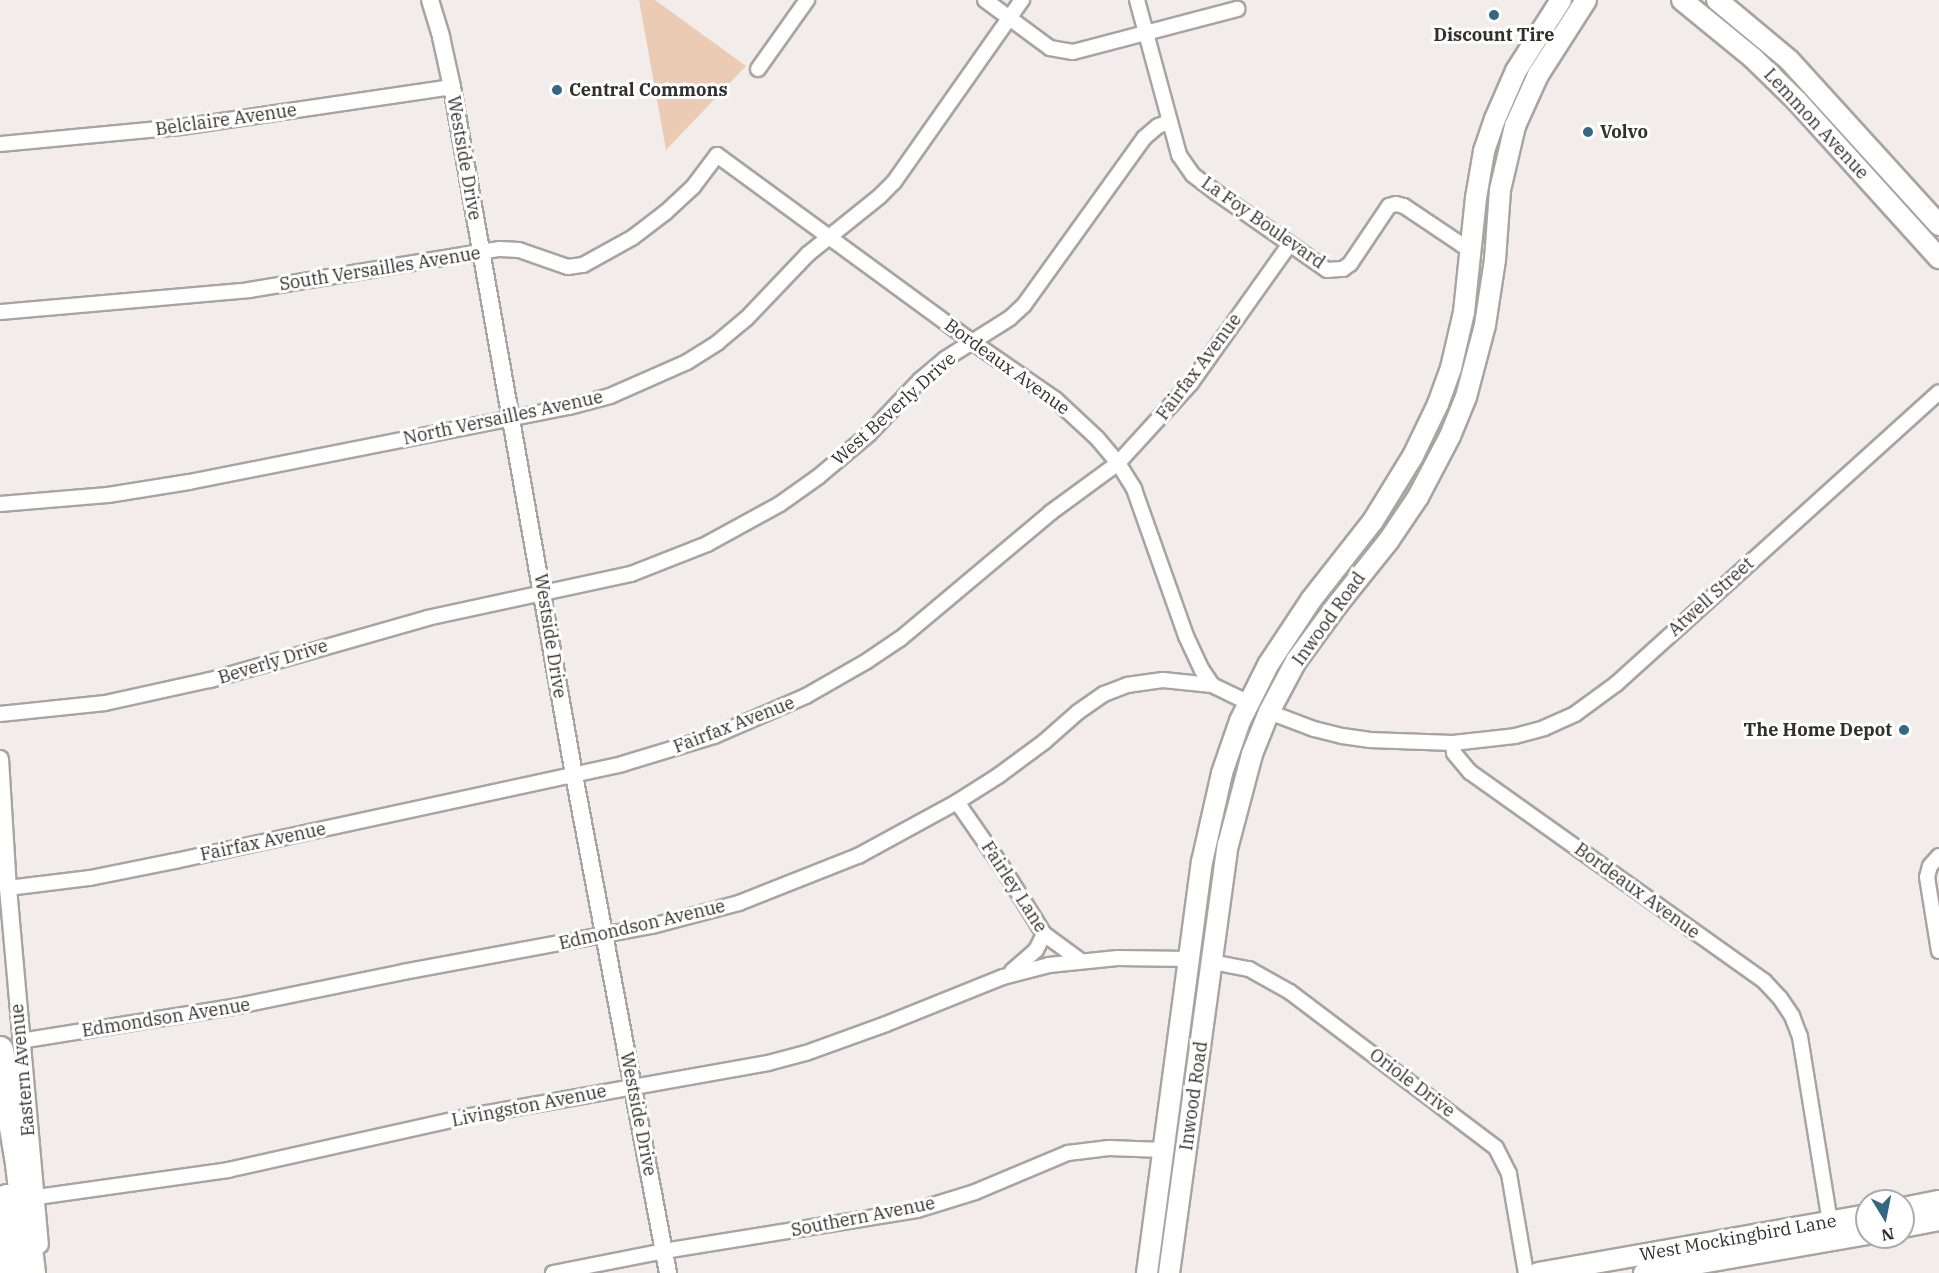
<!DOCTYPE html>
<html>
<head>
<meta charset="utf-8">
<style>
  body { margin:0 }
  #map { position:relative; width:1939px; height:1273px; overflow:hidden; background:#f2edea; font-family:"IBM Plex Serif",serif }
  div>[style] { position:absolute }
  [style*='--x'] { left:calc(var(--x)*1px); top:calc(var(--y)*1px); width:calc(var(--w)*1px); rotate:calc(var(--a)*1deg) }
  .green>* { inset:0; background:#eccbb5 }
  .roads { filter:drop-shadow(2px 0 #a9a4a2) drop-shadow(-2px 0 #a9a4a2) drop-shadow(0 2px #a9a4a2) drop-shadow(0 -2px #a9a4a2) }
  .minor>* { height:14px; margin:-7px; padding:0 7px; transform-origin:7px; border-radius:7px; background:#fff }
  .tertiary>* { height:16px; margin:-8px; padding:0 8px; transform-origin:8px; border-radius:8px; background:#fff }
  .secondary>* { height:20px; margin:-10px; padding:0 10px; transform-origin:10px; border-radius:10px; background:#fff }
  .motorway>* { height:26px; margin:-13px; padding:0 13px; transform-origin:13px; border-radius:13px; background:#fff }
  .dots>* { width:16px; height:16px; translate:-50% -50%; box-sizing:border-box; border:3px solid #fff; border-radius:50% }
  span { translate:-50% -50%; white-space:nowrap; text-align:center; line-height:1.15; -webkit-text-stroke:6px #fff; paint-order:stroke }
  .poi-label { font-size:18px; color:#32302f; font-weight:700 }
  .left { translate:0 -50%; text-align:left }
  .right { translate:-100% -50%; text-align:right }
  .street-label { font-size:18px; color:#32302f }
  .north { position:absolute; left:1855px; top:1189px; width:60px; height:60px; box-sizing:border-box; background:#fff; border:2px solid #adacac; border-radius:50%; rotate:170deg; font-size:16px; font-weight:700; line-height:24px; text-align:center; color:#32302f }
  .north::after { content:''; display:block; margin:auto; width:21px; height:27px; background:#336884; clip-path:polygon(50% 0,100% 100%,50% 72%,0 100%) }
</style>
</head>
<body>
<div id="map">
  <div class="green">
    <i style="clip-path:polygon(639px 0,655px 0,746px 66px,666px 150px)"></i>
  </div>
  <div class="roads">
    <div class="minor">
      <i style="--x:985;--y:0;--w:81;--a:36.4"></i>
      <i style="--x:1050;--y:48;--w:23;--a:10"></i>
      <i style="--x:1073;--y:52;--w:170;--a:-14.7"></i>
      <i style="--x:1137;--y:0;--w:161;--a:74.8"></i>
      <i style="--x:1179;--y:155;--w:24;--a:55"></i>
      <i style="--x:1193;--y:175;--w:30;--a:37"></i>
      <i style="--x:1217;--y:193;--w:134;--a:35"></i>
      <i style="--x:1327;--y:270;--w:16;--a:-4"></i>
      <i style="--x:1343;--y:269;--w:9;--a:-36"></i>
      <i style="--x:1350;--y:264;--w:70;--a:-56.1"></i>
      <i style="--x:1389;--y:206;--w:7;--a:-16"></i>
      <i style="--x:1396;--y:204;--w:8;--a:14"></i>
      <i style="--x:1404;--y:206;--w:70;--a:33.9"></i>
      <i style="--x:1462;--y:245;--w:11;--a:0"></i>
      <i style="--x:758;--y:69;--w:85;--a:-54.6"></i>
      <i style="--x:0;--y:144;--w:182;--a:-5.4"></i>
      <i style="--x:181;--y:127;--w:274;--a:-8.4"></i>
      <i style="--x:0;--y:312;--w:250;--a:-5"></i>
      <i style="--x:249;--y:290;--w:254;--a:-9.3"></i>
      <i style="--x:500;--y:249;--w:19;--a:3"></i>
      <i style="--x:519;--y:250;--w:52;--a:19.1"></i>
      <i style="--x:568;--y:267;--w:15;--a:-8"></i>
      <i style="--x:583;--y:265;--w:56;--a:-28.9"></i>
      <i style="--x:632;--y:238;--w:43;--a:-37.4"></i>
      <i style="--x:666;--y:212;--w:37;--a:-43"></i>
      <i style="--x:693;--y:187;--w:40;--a:-53"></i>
      <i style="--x:717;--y:155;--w:315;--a:36.2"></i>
      <i style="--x:971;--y:341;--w:102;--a:34.6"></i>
      <i style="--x:1055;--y:399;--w:57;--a:42.9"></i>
      <i style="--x:1097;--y:438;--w:33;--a:50"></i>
      <i style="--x:1118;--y:463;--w:31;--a:58"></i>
      <i style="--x:1134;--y:489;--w:156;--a:70.5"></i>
      <i style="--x:1186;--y:636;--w:38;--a:65"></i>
      <i style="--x:1202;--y:670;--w:18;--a:56"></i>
      <i style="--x:1212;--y:685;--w:41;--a:25.9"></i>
      <i style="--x:0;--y:504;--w:108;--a:-4.8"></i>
      <i style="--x:108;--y:495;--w:82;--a:-9.1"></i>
      <i style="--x:189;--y:482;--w:387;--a:-11.2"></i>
      <i style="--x:569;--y:407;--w:42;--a:-15"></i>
      <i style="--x:610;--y:396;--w:84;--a:-23.8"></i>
      <i style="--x:687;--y:362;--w:36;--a:-32"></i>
      <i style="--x:717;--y:343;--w:38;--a:-40"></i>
      <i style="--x:746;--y:319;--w:90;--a:-46.4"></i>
      <i style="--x:808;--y:254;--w:91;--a:-38.8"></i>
      <i style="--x:879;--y:197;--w:21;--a:-45"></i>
      <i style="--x:894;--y:182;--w:223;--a:-54.9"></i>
      <i style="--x:1269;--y:712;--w:48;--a:20.7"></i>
      <i style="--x:1314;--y:729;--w:29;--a:14"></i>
      <i style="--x:1342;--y:736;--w:27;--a:8"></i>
      <i style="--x:1369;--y:740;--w:84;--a:2"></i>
      <i style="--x:1453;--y:743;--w:62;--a:-6.4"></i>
      <i style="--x:1515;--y:736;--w:30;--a:-15"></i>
      <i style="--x:1544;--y:728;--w:34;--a:-24"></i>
      <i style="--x:1575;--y:714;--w:51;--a:-36.2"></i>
      <i style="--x:1616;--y:684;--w:435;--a:-42.1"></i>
      <i style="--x:0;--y:714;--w:106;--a:-6"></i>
      <i style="--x:105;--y:703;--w:107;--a:-12.4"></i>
      <i style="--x:210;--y:680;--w:226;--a:-15.9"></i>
      <i style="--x:427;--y:618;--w:209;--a:-12.2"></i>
      <i style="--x:631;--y:574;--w:82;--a:-21.5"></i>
      <i style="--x:707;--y:544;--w:83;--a:-28.7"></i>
      <i style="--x:780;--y:504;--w:47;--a:-35.4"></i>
      <i style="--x:818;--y:477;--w:67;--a:-40.1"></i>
      <i style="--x:869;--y:434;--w:74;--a:-46.6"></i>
      <i style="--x:920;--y:380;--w:33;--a:-40"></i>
      <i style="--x:945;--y:359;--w:77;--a:-32.2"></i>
      <i style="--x:1010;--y:318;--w:19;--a:-43"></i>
      <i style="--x:1024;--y:305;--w:206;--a:-54.3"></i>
      <i style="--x:1144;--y:138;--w:18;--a:-41"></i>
      <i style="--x:1158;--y:126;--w:12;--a:-20"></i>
      <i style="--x:1453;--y:743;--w:10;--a:84"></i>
      <i style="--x:1454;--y:753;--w:25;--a:50"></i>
      <i style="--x:1470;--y:772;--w:361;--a:35.4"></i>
      <i style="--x:1764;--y:981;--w:23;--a:47"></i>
      <i style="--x:1780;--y:998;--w:22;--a:56"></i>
      <i style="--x:1792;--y:1016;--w:22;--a:69"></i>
      <i style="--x:1800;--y:1037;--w:194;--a:80.8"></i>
      <i style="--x:957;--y:802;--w:77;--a:55.1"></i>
      <i style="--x:1001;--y:865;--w:81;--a:58.1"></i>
      <i style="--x:1044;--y:934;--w:46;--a:36.1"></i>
      <i style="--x:1939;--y:856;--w:13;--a:132"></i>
      <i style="--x:1930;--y:866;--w:11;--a:105"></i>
      <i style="--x:1927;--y:877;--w:75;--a:80.8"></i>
      <i style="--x:8;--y:888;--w:83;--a:-7"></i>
      <i style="--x:90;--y:878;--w:87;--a:-11.3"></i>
      <i style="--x:175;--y:861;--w:457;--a:-12.2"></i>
      <i style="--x:622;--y:764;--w:96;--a:-16.9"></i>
      <i style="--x:714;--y:736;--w:100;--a:-23.5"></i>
      <i style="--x:806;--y:696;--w:70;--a:-29.8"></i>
      <i style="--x:867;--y:661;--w:40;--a:-34"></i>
      <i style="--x:900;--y:639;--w:196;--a:-40"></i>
      <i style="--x:1050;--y:513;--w:84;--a:-36.3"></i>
      <i style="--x:1118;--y:463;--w:108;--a:-47.6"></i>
      <i style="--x:1191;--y:383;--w:169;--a:-54.6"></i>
      <i style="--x:1212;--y:962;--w:38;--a:11"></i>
      <i style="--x:1249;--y:969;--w:47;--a:29.3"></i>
      <i style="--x:1290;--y:992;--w:258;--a:37.1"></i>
      <i style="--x:1496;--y:1148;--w:29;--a:63"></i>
      <i style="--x:1509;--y:1174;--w:100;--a:80.3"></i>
      <i style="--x:1012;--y:971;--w:32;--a:-41"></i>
      <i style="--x:1036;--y:950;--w:18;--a:-63"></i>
      <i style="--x:20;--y:1041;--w:216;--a:-9.1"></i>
      <i style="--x:233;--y:1007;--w:174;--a:-11.6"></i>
      <i style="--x:403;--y:972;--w:253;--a:-10.5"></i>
      <i style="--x:652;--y:926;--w:90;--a:-14.8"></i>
      <i style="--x:739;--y:903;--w:128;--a:-21.6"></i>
      <i style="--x:858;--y:856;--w:113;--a:-28.6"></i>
      <i style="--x:957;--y:802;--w:49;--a:-32.4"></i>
      <i style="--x:998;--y:776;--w:57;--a:-36.5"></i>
      <i style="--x:1044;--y:742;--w:45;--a:-41.4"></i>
      <i style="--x:1078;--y:712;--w:32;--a:-35"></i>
      <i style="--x:1104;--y:694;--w:25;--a:-21"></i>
      <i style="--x:1127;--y:685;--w:36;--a:-8"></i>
      <i style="--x:1163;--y:680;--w:49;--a:5.8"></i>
      <i style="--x:37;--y:1197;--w:193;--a:-8"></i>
      <i style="--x:228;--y:1170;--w:243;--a:-12.6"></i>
      <i style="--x:465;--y:1117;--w:308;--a:-10.1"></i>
      <i style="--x:768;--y:1063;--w:39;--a:-15"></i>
      <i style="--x:806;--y:1053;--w:85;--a:-19.9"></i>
      <i style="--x:886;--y:1024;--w:126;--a:-21.9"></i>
      <i style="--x:1003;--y:977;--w:48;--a:-14.6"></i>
      <i style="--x:1049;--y:965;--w:69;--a:-5.8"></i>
      <i style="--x:1118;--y:958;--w:71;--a:0.8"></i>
      <i style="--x:553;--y:1273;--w:113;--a:-11.2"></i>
      <i style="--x:664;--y:1251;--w:256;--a:-9.2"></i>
      <i style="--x:917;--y:1210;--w:61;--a:-17.2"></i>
      <i style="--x:975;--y:1192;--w:101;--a:-22.8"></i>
      <i style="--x:1068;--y:1153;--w:41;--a:-7"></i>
      <i style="--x:1109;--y:1148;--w:54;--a:2.1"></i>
    </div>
    <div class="tertiary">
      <i style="--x:430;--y:0;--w:39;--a:73"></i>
      <i style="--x:441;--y:37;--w:51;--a:77.6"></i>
      <i style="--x:452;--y:87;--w:699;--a:79.94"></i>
      <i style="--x:574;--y:775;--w:507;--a:79.31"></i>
      <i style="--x:0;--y:759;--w:129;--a:86.5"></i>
      <i style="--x:8;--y:888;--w:358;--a:84.9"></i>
    </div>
    <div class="secondary">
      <i style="--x:1682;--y:0;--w:92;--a:39.2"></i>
      <i style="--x:1753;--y:58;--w:62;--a:44.3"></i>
      <i style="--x:1797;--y:101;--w:212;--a:47.9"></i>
      <i style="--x:1717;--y:0;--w:94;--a:39.8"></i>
      <i style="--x:1789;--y:60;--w:223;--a:47.7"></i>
      <i style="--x:1903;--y:1208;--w:37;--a:-11"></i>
      <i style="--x:1903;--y:1227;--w:37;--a:-11"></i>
      <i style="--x:1147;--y:1273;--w:415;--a:-82.4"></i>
      <i style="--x:1202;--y:862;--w:91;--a:-77.3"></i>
      <i style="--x:1222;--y:773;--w:55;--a:-70.9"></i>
      <i style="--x:1240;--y:721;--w:63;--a:-63.4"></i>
      <i style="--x:1268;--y:665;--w:78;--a:-56.5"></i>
      <i style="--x:1311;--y:600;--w:100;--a:-51.9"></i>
      <i style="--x:1373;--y:521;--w:76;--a:-58.4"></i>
      <i style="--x:1413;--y:456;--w:58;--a:-64.3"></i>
      <i style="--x:1438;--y:404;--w:38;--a:-70"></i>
      <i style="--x:1451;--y:368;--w:57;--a:-76.9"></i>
      <i style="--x:1464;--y:312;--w:115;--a:-84"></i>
      <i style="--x:1476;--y:198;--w:48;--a:-80.3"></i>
      <i style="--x:1484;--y:151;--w:34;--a:-71"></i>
      <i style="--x:1495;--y:119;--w:52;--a:-66.4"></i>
      <i style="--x:1516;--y:71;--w:84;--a:-57.6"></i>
      <i style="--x:1169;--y:1273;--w:432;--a:-82.2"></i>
      <i style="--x:1228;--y:845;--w:94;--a:-75.2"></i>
      <i style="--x:1252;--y:754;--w:45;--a:-68"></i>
      <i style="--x:1269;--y:712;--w:58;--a:-62.1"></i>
      <i style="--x:1296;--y:661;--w:69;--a:-53.8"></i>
      <i style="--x:1337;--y:605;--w:83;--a:-51.3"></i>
      <i style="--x:1389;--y:540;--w:52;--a:-56"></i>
      <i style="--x:1418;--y:497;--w:69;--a:-62.3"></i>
      <i style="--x:1450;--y:436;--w:42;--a:-67.7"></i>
      <i style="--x:1466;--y:397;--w:74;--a:-75.2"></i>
      <i style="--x:1485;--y:325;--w:66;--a:-81.3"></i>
      <i style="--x:1495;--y:260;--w:70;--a:-85.9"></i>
      <i style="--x:1500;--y:190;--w:66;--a:-76.8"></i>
      <i style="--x:1515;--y:126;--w:56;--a:-65.7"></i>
      <i style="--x:1538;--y:75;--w:89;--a:-57.4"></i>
      <i style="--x:1538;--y:1273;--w:334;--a:-10"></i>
      <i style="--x:1644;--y:1273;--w:226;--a:-9.9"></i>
    </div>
    <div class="motorway">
      <i style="--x:0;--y:1050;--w:116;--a:80.5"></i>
      <i style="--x:19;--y:1164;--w:110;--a:83.2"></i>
      <i style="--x:7;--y:1198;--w:75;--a:86.2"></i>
    </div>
  </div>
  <div class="dots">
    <i style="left:1494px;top:15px;background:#336884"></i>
    <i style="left:557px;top:90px;background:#336884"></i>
    <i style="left:1588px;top:132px;background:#336884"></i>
    <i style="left:1904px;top:730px;background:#336884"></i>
  </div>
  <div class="poi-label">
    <span style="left:1494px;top:35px">Discount Tire</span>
    <span class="left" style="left:569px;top:90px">Central Commons</span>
    <span class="left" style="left:1600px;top:132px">Volvo</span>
    <span class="right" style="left:1892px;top:730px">The Home Depot</span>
  </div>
  <div class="street-label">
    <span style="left:226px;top:120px;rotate:-8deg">Belclaire Avenue</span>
    <span style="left:1816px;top:124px;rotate:47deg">Lemmon Avenue</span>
    <span style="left:464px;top:158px;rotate:80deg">Westside Drive</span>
    <span style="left:1263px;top:223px;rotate:35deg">La Foy Boulevard</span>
    <span style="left:380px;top:269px;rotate:-9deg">South Versailles Avenue</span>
    <span style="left:1007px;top:367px;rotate:36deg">Bordeaux Avenue</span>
    <span style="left:1199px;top:367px;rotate:-53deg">Fairfax Avenue</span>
    <span style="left:894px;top:409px;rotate:-42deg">West Beverly Drive</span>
    <span style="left:503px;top:418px;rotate:-12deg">North Versailles Avenue</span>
    <span style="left:1711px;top:597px;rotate:-42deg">Atwell Street</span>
    <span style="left:1329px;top:619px;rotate:-54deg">Inwood Road</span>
    <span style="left:550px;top:636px;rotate:81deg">Westside Drive</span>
    <span style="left:273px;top:662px;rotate:-17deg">Beverly Drive</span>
    <span style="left:734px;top:725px;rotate:-21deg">Fairfax Avenue</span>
    <span style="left:263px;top:842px;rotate:-12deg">Fairfax Avenue</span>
    <span style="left:1014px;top:887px;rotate:57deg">Fairley Lane</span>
    <span style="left:1637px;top:891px;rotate:36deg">Bordeaux Avenue</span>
    <span style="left:642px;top:925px;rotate:-13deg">Edmondson Avenue</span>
    <span style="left:166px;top:1018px;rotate:-9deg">Edmondson Avenue</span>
    <span style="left:23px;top:1070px;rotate:-95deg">Eastern Avenue</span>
    <span style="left:1412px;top:1083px;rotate:37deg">Oriole Drive</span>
    <span style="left:1194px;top:1096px;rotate:-82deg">Inwood Road</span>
    <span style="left:529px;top:1106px;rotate:-11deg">Livingston Avenue</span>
    <span style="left:638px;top:1114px;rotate:79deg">Westside Drive</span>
    <span style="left:863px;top:1217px;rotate:-11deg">Southern Avenue</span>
    <span style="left:1738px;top:1238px;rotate:-10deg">West Mockingbird Lane</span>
  </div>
  <div class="north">N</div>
</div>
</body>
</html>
